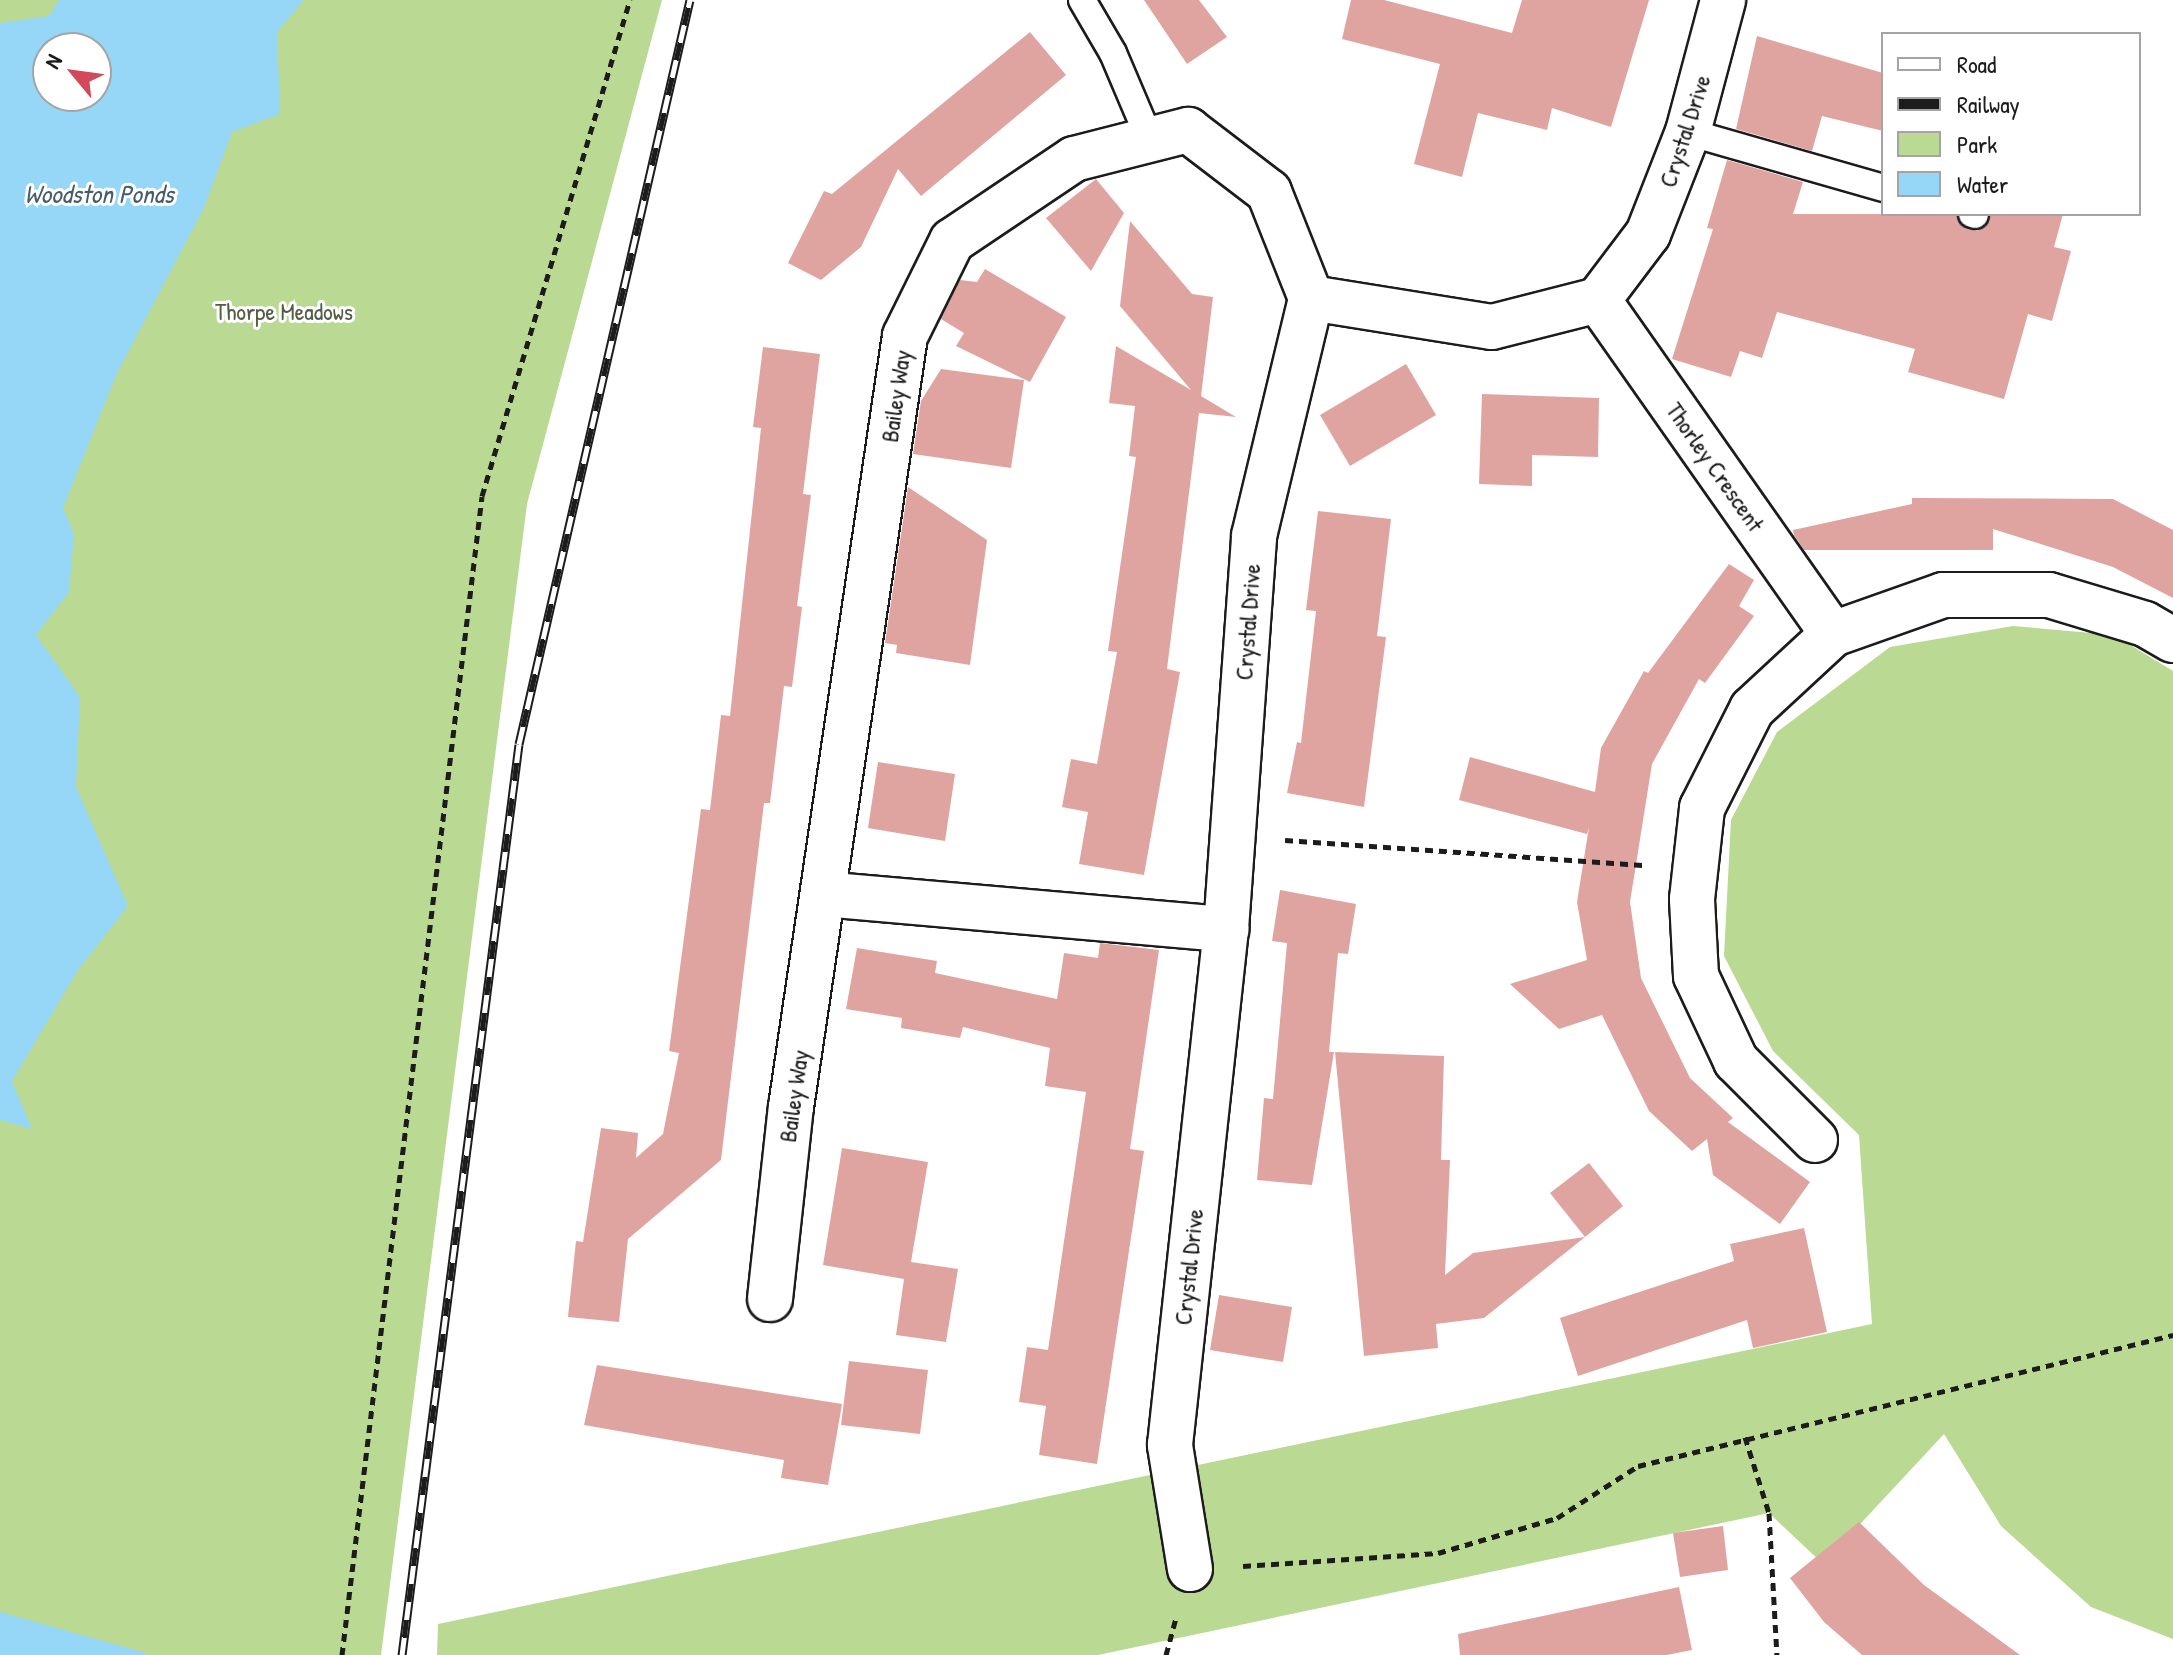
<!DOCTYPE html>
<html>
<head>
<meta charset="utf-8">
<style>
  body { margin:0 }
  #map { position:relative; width:2173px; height:1655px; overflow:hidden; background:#fff; font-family:"Patrick Hand",sans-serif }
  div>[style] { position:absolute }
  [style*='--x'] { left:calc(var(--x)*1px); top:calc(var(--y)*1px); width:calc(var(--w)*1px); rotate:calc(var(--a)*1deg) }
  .green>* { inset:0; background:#bad992 }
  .water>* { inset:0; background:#96d7f8 }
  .building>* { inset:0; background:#dfa4a0 }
  .path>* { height:5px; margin-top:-2.5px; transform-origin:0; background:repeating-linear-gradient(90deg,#1c1c1c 0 8px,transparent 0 14px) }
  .roads { filter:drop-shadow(2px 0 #1c1c1c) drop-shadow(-2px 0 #1c1c1c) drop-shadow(0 2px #1c1c1c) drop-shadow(0 -2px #1c1c1c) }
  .service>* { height:26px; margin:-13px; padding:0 13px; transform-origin:13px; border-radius:13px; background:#fff }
  .minor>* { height:44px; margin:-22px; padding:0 22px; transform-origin:22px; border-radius:22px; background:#fff }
  .rail>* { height:9px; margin-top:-4.5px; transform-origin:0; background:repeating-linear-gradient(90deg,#fff 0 18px,#1c1c1c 0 36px); box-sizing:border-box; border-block:2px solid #1c1c1c }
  span { translate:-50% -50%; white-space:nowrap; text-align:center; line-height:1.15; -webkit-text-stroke:6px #fff; paint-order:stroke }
  .street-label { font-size:24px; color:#1c1c1c }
  .park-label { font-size:24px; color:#535e45 }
  .water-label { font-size:26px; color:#475d69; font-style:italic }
  .legend { position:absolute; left:1881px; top:32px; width:260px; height:184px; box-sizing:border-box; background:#fff; border:2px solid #a4a4a4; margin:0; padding:10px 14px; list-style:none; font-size:24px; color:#1c1c1c }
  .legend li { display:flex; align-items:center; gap:16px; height:40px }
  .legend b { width:40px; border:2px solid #a4a4a4 }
  .north { position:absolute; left:32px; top:32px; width:80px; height:80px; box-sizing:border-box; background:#fff; border:2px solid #a4a4a4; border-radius:50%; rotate:299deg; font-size:22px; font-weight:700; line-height:32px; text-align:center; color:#1c1c1c }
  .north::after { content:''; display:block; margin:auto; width:28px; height:36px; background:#d1495b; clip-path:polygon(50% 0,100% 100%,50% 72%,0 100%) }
</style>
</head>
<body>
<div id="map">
  <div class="green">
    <i style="clip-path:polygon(evenodd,0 0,662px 0,527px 504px,381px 1655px,0 1655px,0 0,48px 48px,96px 48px,96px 96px,48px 96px,48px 48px)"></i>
    <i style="clip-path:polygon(2013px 626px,2114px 635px,2173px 671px,2173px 1639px,2091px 1607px,2001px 1526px,1944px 1434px,1823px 1564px,1769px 1513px,1098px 1655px,437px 1655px,438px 1624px,1872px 1324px,1859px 1135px,1773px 1051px,1724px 956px,1731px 820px,1777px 732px,1890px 647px)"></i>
  </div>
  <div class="water">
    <i style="clip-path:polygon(evenodd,59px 0,304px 0,277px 32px,280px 114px,232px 132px,204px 208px,117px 373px,63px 508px,74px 534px,69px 592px,36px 635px,80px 697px,76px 787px,128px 906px,78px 970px,12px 1081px,32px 1129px,0 1120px,0 23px,49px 16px,59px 0,48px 48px,96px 48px,96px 96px,48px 96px,48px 48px)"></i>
    <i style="clip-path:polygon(0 1612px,146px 1653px,146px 1655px,0 1655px)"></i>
  </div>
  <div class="building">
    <i style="clip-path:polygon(1144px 0,1199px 0,1227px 37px,1187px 64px)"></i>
    <i style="clip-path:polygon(1351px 0,1384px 0,1512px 33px,1522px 0,1649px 0,1611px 127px,1552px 108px,1547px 130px,1478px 113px,1462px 177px,1414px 164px,1440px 64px,1342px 39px)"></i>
    <i style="clip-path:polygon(1030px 32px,1066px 75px,921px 196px,898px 169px,861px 247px,821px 280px,788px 263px,824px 191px,832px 194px)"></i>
    <i style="clip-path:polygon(1757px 36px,1883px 73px,1883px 131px,1822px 116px,1812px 151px,1736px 129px)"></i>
    <i style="clip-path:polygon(1727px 160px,1803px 182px,1793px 214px,1956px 214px,1961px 225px,1977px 231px,1986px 226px,1991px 214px,2063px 214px,2054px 247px,2071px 251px,2052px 321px,2028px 314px,2004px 399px,1908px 372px,1915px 349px,1777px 312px,1762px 358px,1740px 351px,1731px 377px,1672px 359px,1713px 229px,1707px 228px)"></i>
    <i style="clip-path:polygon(1096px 179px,1124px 213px,1091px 271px,1046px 218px)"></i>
    <i style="clip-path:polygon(1130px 221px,1192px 294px,1213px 297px,1201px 396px,1236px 417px,1199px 413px,1167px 669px,1180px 672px,1144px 875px,1079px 864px,1088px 812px,1062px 807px,1071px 759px,1097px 764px,1117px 652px,1108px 651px,1136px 457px,1129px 456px,1135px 406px,1109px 403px,1116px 346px,1191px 390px,1120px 306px)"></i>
    <i style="clip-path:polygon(985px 269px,1066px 317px,1030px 382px,956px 346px,964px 333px,941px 319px,960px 280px,977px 282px)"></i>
    <i style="clip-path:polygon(763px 347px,820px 354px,803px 494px,811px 495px,797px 606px,802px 607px,792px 687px,784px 686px,770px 803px,764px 803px,721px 1160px,628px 1239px,619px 1322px,568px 1317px,576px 1241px,583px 1242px,601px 1128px,638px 1133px,636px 1158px,663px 1134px,679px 1053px,669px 1051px,701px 809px,710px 810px,721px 715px,730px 716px,761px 428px,753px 427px)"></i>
    <i style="clip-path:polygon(1406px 364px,1436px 415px,1350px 466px,1320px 415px)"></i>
    <i style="clip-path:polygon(941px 369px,1024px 380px,1011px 468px,913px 454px,921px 401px)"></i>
    <i style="clip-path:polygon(1482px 394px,1599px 398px,1598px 457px,1532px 455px,1532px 486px,1479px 484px)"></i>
    <i style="clip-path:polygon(908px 487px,987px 540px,970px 665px,896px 653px,897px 645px,885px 643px)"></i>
    <i style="clip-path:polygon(1912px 498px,2113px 499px,2173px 530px,2173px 598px,2113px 567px,1993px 529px,1993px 550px,1804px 550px,1794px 535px,1793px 530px,1912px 504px)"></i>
    <i style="clip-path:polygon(1318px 511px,1391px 519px,1377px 636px,1386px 637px,1364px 807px,1287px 793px,1297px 742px,1301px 743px,1316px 611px,1306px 610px)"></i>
    <i style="clip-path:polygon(1729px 564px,1754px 580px,1739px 606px,1754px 616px,1705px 683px,1699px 679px,1652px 764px,1630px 902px,1641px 978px,1690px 1078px,1733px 1118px,1728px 1122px,1810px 1182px,1780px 1224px,1713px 1175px,1707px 1139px,1692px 1151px,1649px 1111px,1602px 1015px,1559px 1029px,1510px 984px,1587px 960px,1577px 902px,1589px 827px,1587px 834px,1459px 800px,1470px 757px,1595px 792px,1601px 748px,1644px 671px,1648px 673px)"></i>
    <i style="clip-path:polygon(878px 762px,955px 774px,945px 841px,868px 828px)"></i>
    <i style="clip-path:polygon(1280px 890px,1356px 904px,1348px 954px,1338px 953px,1329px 1052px,1334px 1052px,1312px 1185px,1257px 1180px,1264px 1098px,1273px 1099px,1287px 943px,1272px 941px)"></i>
    <i style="clip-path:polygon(1100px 943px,1159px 950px,1130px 1149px,1144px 1151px,1097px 1464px,1039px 1455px,1046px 1406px,1019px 1402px,1027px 1347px,1048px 1350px,1086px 1092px,1045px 1086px,1050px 1048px,963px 1027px,960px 1038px,901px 1028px,902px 1018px,846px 1009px,857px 948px,937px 961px,935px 973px,1057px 999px,1064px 953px,1098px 958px)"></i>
    <i style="clip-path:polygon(1335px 1052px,1444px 1056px,1441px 1160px,1450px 1160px,1445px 1275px,1473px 1253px,1585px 1237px,1484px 1318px,1436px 1324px,1438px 1348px,1364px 1356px)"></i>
    <i style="clip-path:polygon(842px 1148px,928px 1162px,911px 1262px,958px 1269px,946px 1342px,896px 1335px,904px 1279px,823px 1265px)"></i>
    <i style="clip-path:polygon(1589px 1163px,1623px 1206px,1585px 1237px,1550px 1193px)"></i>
    <i style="clip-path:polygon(1804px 1228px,1827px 1332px,1753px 1348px,1747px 1320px,1578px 1376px,1560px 1318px,1734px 1261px,1730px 1244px)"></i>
    <i style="clip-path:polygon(1219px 1295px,1292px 1307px,1283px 1362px,1210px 1350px)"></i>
    <i style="clip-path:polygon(849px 1361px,928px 1370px,920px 1434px,841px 1425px)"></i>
    <i style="clip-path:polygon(597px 1365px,842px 1404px,828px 1485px,781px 1478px,784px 1460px,584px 1425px)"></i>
    <i style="clip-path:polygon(1859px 1522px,1924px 1585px,2020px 1655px,1862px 1655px,1824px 1622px,1790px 1578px)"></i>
    <i style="clip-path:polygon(1723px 1526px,1728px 1570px,1680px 1577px,1673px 1533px)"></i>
    <i style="clip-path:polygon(1679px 1587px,1692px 1650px,1667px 1655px,1460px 1655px,1458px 1634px)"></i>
  </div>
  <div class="path">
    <i style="--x:1285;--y:840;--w:358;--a:4"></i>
    <i style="--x:1745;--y:1437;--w:80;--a:72.5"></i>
    <i style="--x:1769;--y:1513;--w:142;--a:86.8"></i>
    <i style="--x:1243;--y:1566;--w:195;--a:-3.8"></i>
    <i style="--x:1438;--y:1553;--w:124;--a:-16.4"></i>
    <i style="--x:1557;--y:1518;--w:96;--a:-32.7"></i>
    <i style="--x:1638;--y:1466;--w:551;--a:-13.76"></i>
    <i style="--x:342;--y:1655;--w:1167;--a:-83.11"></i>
    <i style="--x:482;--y:496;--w:518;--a:-73.39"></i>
    <i style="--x:1166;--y:1655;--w:38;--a:-75"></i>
  </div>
  <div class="roads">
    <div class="service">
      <i style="--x:1082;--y:0;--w:61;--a:59.7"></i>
      <i style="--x:1113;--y:53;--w:95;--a:67"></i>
      <i style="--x:1688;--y:132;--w:203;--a:16"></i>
      <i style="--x:1972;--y:214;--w:3;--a:18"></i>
    </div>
    <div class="minor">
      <i style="--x:1311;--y:298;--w:183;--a:9.1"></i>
      <i style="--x:1492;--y:327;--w:109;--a:-14.3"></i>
      <i style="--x:1598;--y:300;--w:83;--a:-52.9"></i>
      <i style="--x:1648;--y:234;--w:110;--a:-68.6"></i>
      <i style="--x:1688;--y:132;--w:137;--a:-75.1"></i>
      <i style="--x:1598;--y:300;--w:408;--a:54.9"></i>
      <i style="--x:823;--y:894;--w:405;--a:5"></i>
      <i style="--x:1815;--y:1140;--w:112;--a:-135"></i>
      <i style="--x:1736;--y:1061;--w:94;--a:-115.2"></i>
      <i style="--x:1696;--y:976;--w:77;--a:-93"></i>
      <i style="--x:1692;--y:899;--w:92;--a:-83.7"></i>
      <i style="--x:1702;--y:808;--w:111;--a:-63.2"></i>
      <i style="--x:1752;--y:709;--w:110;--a:-42.8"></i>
      <i style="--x:1833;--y:634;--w:117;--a:-19.5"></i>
      <i style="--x:1943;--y:595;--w:106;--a:0"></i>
      <i style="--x:2049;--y:595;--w:100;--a:16.8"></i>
      <i style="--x:2145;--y:624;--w:32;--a:30"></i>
      <i style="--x:770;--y:1299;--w:193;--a:-83.8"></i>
      <i style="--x:791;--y:1107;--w:779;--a:-81.59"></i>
      <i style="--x:905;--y:336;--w:106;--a:-63.7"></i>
      <i style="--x:952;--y:241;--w:147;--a:-33.9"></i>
      <i style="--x:1074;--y:159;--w:118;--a:-14.3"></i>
      <i style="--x:1188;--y:130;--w:102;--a:37.4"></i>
      <i style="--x:1269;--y:192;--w:114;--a:68.4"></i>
      <i style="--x:1190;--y:1569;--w:126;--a:-99.2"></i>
      <i style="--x:1170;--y:1445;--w:519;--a:-83.81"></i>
      <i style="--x:1226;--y:929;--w:394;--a:-85.9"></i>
      <i style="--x:1254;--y:536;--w:245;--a:-76.5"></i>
    </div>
  </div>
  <div class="rail">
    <i style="--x:402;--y:1655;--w:918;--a:-82.68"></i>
    <i style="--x:519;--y:744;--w:763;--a:-77.06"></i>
  </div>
  <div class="street-label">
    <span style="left:1685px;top:131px;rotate:-72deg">Crystal Drive</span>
    <span style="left:896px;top:396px;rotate:-82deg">Bailey Way</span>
    <span style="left:1715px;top:467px;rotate:55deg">Thorley Crescent</span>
    <span style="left:1248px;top:622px;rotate:-86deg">Crystal Drive</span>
    <span style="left:794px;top:1096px;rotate:-82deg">Bailey Way</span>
    <span style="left:1189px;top:1267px;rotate:-84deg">Crystal Drive</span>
  </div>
  <div class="park-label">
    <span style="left:284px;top:312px">Thorpe Meadows</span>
  </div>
  <div class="water-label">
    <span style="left:99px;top:194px">Woodston Ponds</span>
  </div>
  <ul class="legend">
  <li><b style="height:10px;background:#fff"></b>Road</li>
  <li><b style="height:10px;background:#1c1c1c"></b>Railway</li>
  <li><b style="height:22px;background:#bad992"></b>Park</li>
  <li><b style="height:22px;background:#96d7f8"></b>Water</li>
  </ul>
  <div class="north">N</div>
</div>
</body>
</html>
